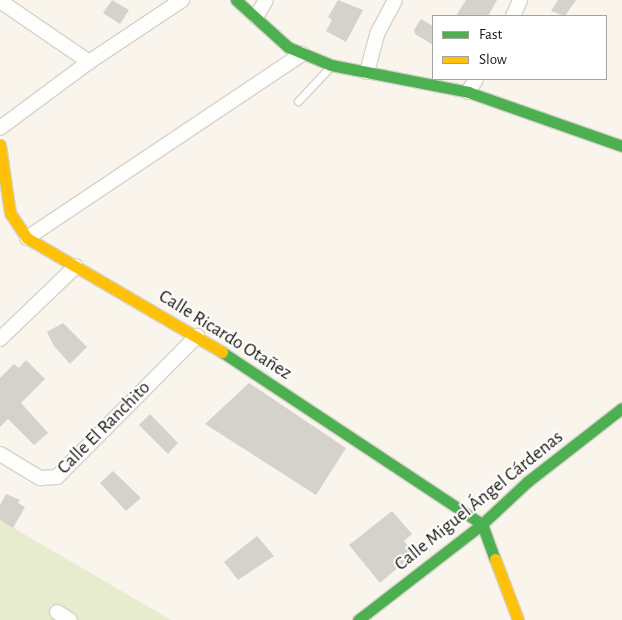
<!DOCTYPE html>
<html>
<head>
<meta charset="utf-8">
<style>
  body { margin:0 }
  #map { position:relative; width:622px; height:620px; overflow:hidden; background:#f9f5ec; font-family:"Alegreya Sans",sans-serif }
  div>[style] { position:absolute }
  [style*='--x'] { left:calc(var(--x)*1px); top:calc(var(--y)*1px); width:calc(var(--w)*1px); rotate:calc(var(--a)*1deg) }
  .green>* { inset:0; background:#e7ecce }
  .building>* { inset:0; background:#d5d2cb }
  .roads { filter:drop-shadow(1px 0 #d6d3cb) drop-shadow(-1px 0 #d6d3cb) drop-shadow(0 1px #d6d3cb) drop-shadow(0 -1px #d6d3cb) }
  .lane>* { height:7px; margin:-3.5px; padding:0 3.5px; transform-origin:3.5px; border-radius:3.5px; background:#fefefc }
  .street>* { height:14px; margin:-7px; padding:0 7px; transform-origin:7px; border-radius:7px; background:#fefefc }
  .fast>* { height:11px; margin:-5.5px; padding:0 5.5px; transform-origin:5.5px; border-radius:5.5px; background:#4caf50 }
  .slow>* { height:11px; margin:-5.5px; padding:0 5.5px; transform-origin:5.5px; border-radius:5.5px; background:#ffc107 }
  span { translate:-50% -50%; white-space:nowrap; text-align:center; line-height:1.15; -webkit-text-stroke:4px #fff; paint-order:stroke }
  .street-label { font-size:19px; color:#181610 }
  .legend { position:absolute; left:432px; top:15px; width:175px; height:65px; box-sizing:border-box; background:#fff; border:1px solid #a3a29f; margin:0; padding:6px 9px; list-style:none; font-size:15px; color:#181610 }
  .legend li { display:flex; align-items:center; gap:10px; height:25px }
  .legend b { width:25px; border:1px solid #a3a29f }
</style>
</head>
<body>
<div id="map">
  <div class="green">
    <i style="clip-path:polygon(0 520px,171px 620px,0 620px)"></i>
  </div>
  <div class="building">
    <i style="clip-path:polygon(112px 0,129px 10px,120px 24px,103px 13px)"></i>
    <i style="clip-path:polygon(338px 0,363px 10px,346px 42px,326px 31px,332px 20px,328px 17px)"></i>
    <i style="clip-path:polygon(466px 0,497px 0,488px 16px,456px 16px)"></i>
    <i style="clip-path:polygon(558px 0,576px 0,565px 16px,551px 11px)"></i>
    <i style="clip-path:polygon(421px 19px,433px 26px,433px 45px,415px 34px,414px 30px)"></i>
    <i style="clip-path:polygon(63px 323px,87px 347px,70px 364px,54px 346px,47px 332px)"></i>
    <i style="clip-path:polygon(26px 360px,45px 379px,21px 403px,48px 433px,34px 445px,8px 419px,0 427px,0 378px,14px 364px,19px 368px)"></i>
    <i style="clip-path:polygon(249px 383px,346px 448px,316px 495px,205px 424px)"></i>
    <i style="clip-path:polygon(150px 414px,178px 443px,168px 454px,139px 425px)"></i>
    <i style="clip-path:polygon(113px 471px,141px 498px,126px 511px,100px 483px)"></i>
    <i style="clip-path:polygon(6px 494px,20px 500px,18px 503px,25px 507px,13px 528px,0 520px,0 505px)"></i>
    <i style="clip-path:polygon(392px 511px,412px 534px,404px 541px,414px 554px,380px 583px,349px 545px)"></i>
    <i style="clip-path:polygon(257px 536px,274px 556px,238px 580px,224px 562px)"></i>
  </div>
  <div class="roads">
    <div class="lane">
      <i style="--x:298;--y:101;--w:48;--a:-46.7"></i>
    </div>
    <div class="street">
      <i style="--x:0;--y:1;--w:108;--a:34.4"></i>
      <i style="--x:513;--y:16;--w:17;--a:-66"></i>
      <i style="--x:256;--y:17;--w:20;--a:-60"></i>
      <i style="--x:367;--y:72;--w:39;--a:-75"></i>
      <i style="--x:377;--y:34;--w:38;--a:-62"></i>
      <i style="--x:468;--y:92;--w:15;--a:-58"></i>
      <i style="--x:0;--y:128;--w:111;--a:-36.6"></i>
      <i style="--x:89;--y:62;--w:112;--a:-33.7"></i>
      <i style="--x:27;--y:238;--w:331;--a:-33.8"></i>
      <i style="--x:0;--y:339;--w:105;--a:-43.8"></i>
      <i style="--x:0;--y:454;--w:47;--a:31"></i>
      <i style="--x:40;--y:478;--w:17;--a:-3"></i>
      <i style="--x:57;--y:477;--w:199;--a:-45.2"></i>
      <i style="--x:57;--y:612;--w:15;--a:32"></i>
    </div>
    <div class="fast">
      <i style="--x:236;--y:0;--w:70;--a:42.1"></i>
      <i style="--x:288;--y:47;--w:47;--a:22.7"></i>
      <i style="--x:331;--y:65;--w:140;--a:11.1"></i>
      <i style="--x:468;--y:92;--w:163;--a:19.3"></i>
      <i style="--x:222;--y:352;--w:312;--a:33.5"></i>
      <i style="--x:482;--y:524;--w:37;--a:70"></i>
      <i style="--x:358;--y:620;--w:157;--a:-37.7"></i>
      <i style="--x:482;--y:524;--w:62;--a:-43"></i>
      <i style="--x:527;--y:482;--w:120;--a:-37.9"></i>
    </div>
    <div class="slow">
      <i style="--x:0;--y:145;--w:69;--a:81.6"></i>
      <i style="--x:10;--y:213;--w:30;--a:56"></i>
      <i style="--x:27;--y:238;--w:226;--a:30.3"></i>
      <i style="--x:495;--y:559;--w:65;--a:69.3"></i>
    </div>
  </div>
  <div class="street-label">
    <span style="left:225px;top:335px;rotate:32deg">Calle Ricardo Otañez</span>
    <span style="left:104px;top:428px;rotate:-45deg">Calle El Ranchito</span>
    <span style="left:479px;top:501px;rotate:-39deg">Calle Miguel Ángel Cárdenas</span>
  </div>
  <ul class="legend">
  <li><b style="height:6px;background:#4caf50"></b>Fast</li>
  <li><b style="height:6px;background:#ffc107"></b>Slow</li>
  </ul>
</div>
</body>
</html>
